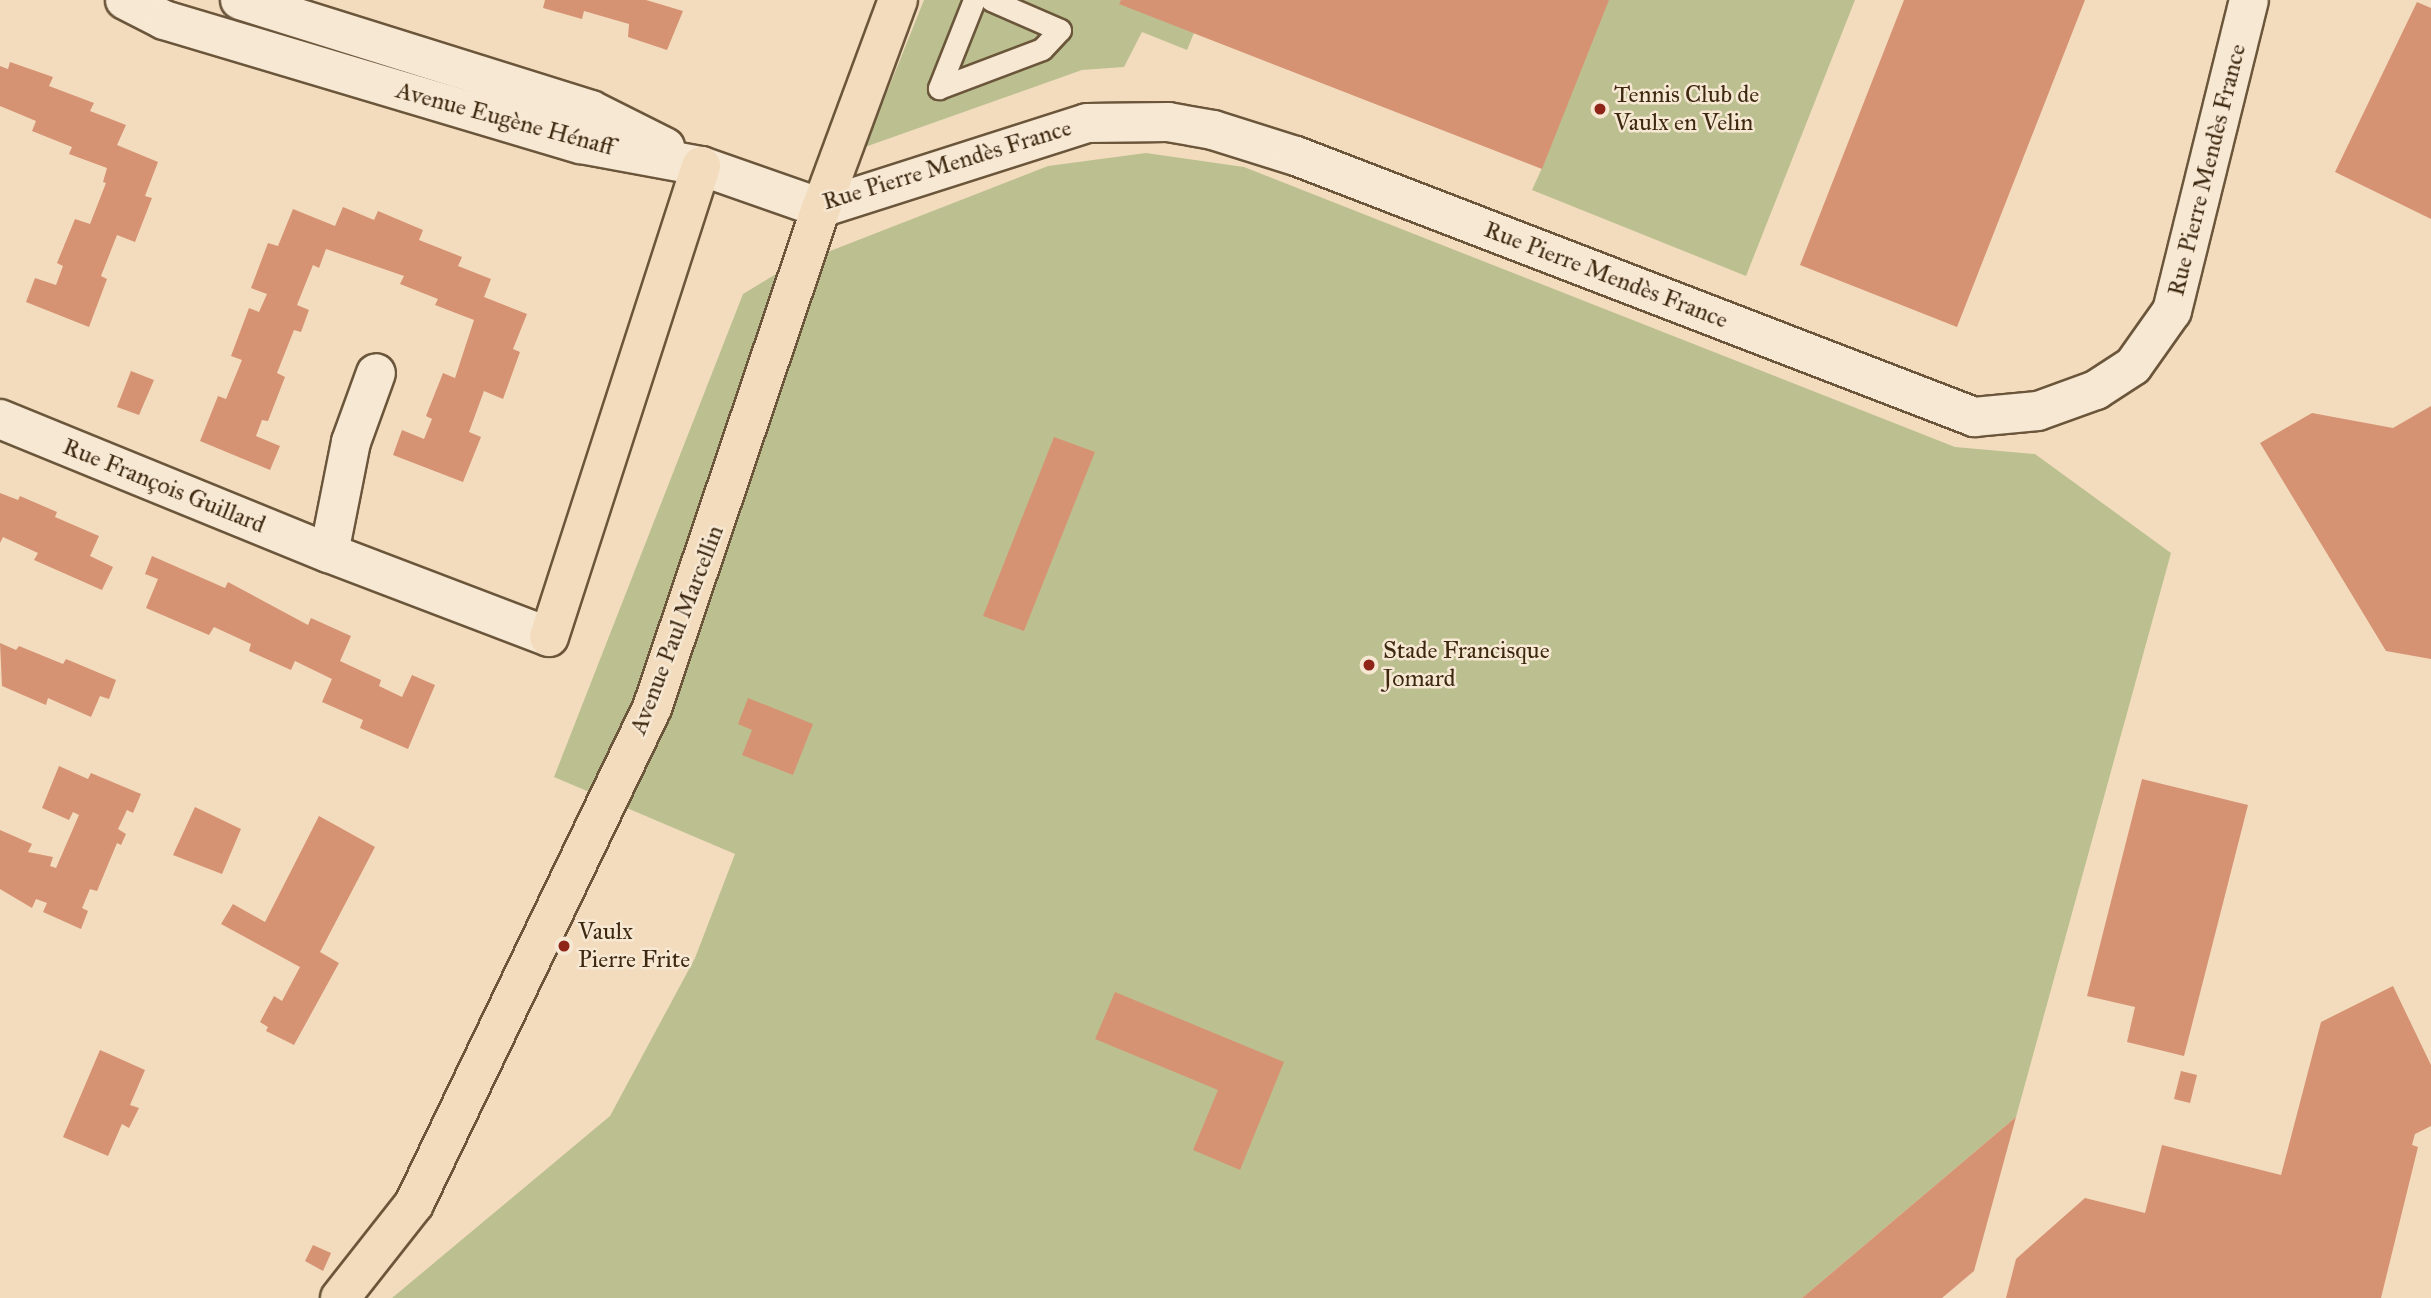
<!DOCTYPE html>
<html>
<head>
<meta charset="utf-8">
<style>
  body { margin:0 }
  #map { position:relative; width:2431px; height:1298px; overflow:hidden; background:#f2dcbd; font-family:"IM FELL Great Primer",serif }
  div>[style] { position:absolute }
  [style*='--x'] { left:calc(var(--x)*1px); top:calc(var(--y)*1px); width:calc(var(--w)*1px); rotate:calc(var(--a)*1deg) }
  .green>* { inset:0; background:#bcc090 }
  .building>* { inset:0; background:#d69374 }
  .roads { filter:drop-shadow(2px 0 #6b563b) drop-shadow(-2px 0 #6b563b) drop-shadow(0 2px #6b563b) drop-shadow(0 -2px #6b563b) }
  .lane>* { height:21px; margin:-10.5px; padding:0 10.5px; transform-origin:10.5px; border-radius:10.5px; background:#f7e8d4 }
  .street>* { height:38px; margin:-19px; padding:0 19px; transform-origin:19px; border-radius:19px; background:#f7e8d4 }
  .secondary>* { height:38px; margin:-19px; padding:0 19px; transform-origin:19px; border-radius:19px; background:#f7e8d4 }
  .primary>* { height:38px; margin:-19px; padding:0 19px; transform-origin:19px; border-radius:19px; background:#f2dcbd }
  .dots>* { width:19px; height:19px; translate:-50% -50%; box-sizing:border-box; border:4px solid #f7e8d4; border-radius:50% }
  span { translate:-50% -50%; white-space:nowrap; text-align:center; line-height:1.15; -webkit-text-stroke:5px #f7e8d4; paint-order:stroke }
  .poi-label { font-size:24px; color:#3e2910 }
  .left { translate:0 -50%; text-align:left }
  .street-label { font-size:24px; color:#3e2910 }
</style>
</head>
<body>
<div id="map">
  <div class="green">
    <i style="clip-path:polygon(924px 0,1855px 0,1746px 276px,1532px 190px,1542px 168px,1194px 33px,1187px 50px,1142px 32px,1124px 67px,1082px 70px,865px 147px)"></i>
    <i style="clip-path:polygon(1146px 153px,1244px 167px,1955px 447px,2035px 454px,2171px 553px,2016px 1117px,1802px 1298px,392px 1298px,610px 1116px,695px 958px,735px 854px,554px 777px,743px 294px,784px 269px,1048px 166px)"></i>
  </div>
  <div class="building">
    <i style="clip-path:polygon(545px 0,646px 0,683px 11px,667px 50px,628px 37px,629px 24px,584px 11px,582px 19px,543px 8px)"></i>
    <i style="clip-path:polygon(1121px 0,1609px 0,1542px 169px,1119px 4px)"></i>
    <i style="clip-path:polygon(1904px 0,2085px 0,1957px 327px,1800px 265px)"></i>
    <i style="clip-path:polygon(2417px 2px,2431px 8px,2431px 219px,2335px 172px)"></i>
    <i style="clip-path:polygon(10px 62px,53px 77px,49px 86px,94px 103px,90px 111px,126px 125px,117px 145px,158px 162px,145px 196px,152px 198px,135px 242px,117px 235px,101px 276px,107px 279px,89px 327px,26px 302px,35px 278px,56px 285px,63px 266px,57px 263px,75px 219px,90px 224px,106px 183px,103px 182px,107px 168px,69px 154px,72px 147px,32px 131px,36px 121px,0 106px,0 66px,8px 69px)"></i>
    <i style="clip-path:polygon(343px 207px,374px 220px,378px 211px,423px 230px,419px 240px,462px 257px,458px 266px,491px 279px,484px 297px,527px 314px,513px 349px,520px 352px,503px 399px,484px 391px,469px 432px,481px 437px,463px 482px,393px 455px,402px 430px,424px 439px,432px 419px,426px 416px,443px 373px,455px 378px,474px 320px,435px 305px,438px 299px,400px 284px,404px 276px,326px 249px,319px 268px,313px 265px,297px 305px,309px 310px,301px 332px,294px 330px,277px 373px,285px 377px,268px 421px,262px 420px,256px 436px,280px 446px,270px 470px,200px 441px,218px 396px,226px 399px,242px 360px,231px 356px,249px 308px,259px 312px,267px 294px,251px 288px,268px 243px,278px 246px,293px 209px,335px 226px)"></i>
    <i style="clip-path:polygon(131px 371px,154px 380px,139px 415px,117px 407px)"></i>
    <i style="clip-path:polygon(2431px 406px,2431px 659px,2386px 651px,2260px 443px,2312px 413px,2393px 428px)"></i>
    <i style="clip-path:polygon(1054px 437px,1095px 452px,1024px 631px,983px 616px)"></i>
    <i style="clip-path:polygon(0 493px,18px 500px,20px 496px,57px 512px,55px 517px,99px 536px,90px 556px,113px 567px,102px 590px,34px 560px,38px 553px,3px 537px,0 543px)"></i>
    <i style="clip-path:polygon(152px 556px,225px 588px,228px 582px,308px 625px,311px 618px,351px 636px,340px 661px,381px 680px,379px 686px,402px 697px,412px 675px,435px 685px,408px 749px,360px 728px,363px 720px,322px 702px,332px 679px,295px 661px,291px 670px,249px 651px,251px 644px,214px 627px,209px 635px,146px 608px,158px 579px,145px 574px)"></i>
    <i style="clip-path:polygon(0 643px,16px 650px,19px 646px,63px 664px,66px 659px,116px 680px,109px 699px,100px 696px,91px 717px,48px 698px,46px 705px,2px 686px)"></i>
    <i style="clip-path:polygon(748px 698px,813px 724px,793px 775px,742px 755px,752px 730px,738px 724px)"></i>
    <i style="clip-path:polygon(59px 766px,88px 779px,91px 773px,141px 794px,133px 813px,127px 810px,118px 829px,126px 834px,121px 845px,117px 843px,97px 891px,90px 889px,82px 908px,88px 911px,81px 929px,43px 912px,47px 903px,36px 899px,32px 908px,0 889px,0 830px,32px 844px,28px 852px,53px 857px,50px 866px,56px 868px,79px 815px,73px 812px,69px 820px,42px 808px)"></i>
    <i style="clip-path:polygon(2142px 779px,2248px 805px,2184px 1056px,2127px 1042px,2135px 1007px,2087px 996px)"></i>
    <i style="clip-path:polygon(195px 807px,241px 829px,222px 874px,173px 855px)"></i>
    <i style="clip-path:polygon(319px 816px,375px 847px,320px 952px,339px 963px,294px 1045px,266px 1031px,268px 1027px,260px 1022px,274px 996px,282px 1001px,300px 967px,221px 924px,233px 904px,265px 922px)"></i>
    <i style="clip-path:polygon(2393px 986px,2431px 1065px,2431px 1126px,2415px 1134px,2412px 1145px,2418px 1147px,2381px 1298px,2006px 1298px,2016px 1259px,2085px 1198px,2145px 1213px,2162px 1145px,2281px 1175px,2321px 1022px)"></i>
    <i style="clip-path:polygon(1115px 992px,1284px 1062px,1240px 1170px,1193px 1150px,1218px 1090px,1095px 1039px)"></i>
    <i style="clip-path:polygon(100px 1050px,145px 1070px,130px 1105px,139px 1108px,129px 1128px,122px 1124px,108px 1156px,63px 1137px)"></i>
    <i style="clip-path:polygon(2181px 1071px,2197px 1075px,2190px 1103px,2174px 1099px)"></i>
    <i style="clip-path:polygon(2016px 1117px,1974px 1271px,1942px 1298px,1802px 1298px)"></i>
    <i style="clip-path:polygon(313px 1245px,331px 1253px,323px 1271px,305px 1261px)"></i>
  </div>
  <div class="roads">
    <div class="lane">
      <i style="--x:974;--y:0;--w:95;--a:111.7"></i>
      <i style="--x:939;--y:88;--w:110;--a:-20.7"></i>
      <i style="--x:1042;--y:49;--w:26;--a:-47"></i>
      <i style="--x:1060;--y:30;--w:75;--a:-156.5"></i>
    </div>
    <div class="street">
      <i style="--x:701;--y:166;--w:127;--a:19.3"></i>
      <i style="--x:821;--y:208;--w:279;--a:-17.7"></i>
      <i style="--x:1087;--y:123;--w:81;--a:-0.7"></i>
      <i style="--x:1168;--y:122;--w:46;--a:10.1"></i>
      <i style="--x:1213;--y:130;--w:87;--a:17.4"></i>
      <i style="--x:1296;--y:156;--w:727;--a:21.05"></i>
      <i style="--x:1974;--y:417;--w:64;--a:-5.4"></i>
      <i style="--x:2038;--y:411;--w:62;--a:-19.9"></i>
      <i style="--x:2096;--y:390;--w:44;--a:-33"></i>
      <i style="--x:2133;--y:366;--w:67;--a:-54.7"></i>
      <i style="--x:2172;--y:311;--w:320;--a:-76.1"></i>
      <i style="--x:0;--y:419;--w:355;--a:22.2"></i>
      <i style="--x:329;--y:553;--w:235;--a:20.9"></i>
      <i style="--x:329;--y:553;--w:113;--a:-78.8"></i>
      <i style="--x:351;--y:442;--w:73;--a:-70.1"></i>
    </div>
    <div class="secondary">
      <i style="--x:125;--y:0;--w:44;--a:27.1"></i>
      <i style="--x:164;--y:20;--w:435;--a:16.6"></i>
      <i style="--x:581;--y:144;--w:122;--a:10.4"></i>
      <i style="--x:240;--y:0;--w:368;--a:17.4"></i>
      <i style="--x:591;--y:110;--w:83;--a:26.6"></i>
    </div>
    <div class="primary">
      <i style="--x:549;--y:637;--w:495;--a:-72.1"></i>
      <i style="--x:340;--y:1298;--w:120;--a:-51.8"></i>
      <i style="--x:414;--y:1204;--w:550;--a:-64.37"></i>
      <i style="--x:652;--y:708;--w:528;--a:-71.32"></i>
      <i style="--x:821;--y:208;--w:222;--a:-69.7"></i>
    </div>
  </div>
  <div class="dots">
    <i style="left:1600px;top:109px;background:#8f2418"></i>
    <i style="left:1369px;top:665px;background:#8f2418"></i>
    <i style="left:564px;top:946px;background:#8f2418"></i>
  </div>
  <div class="poi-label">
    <span class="left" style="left:1614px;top:109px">Tennis Club de<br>Vaulx en Velin</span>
    <span class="left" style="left:1383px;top:665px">Stade Francisque<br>Jomard</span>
    <span class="left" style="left:578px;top:946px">Vaulx<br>Pierre Frite</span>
  </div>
  <div class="street-label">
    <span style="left:505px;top:119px;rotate:15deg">Avenue Eugène Hénaff</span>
    <span style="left:947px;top:165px;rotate:-17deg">Rue Pierre Mendès France</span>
    <span style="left:2207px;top:170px;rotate:-76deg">Rue Pierre Mendès France</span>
    <span style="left:1606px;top:275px;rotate:21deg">Rue Pierre Mendès France</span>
    <span style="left:164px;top:486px;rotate:22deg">Rue François Guillard</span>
    <span style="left:677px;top:630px;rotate:-69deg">Avenue Paul Marcellin</span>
  </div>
</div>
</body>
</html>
